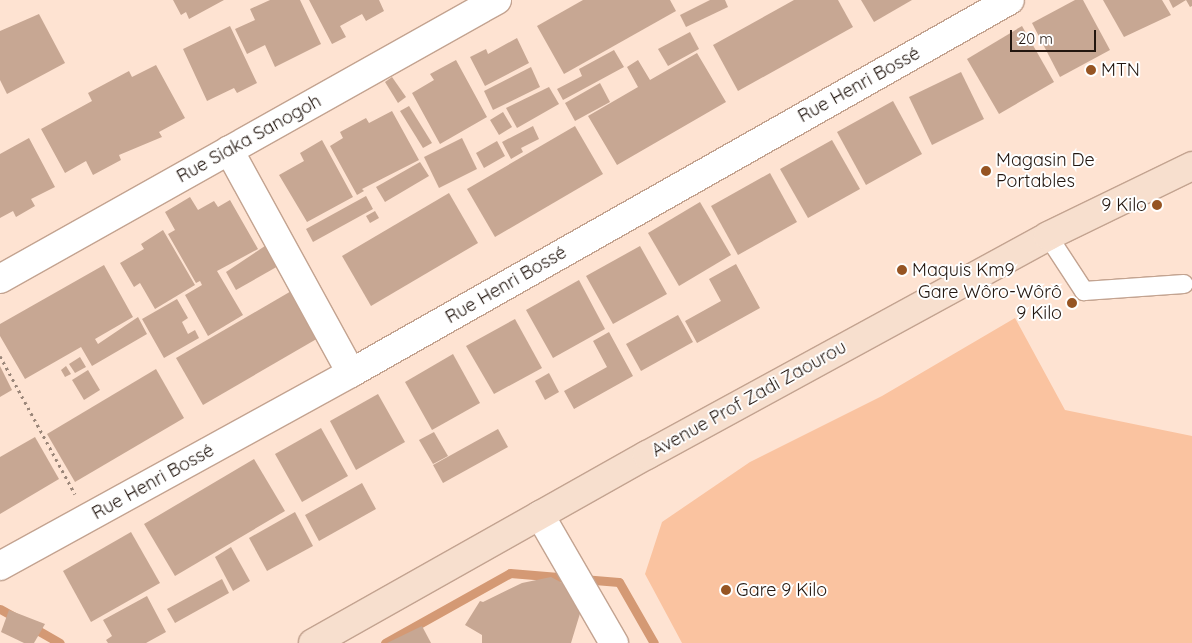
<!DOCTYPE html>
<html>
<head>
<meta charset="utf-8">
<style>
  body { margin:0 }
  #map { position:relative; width:1192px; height:643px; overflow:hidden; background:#fee3d2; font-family:Quicksand,sans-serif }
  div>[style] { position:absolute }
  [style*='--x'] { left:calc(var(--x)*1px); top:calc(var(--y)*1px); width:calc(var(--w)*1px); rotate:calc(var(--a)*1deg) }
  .green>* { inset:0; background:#fac3a0 }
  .stream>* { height:9px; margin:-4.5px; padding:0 4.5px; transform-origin:4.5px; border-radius:4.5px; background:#d49974 }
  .building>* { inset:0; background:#c7a793 }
  .path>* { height:3px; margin-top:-1.5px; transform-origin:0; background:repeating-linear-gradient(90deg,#9a8679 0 2.5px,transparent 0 6.5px) }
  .roads { filter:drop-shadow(1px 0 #c3a390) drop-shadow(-1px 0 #c3a390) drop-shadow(0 1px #c3a390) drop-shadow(0 -1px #c3a390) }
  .lane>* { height:18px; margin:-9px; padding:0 9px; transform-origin:9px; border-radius:9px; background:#fff }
  .street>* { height:28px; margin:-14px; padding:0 14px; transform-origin:14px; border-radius:14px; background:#fff }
  .secondary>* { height:28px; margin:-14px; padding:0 14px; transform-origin:14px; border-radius:14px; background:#f7dfce }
  .dots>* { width:14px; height:14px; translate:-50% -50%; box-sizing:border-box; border:2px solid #fff; border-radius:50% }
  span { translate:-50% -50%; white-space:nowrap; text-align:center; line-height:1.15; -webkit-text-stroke:4px #fff; paint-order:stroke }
  .poi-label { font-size:18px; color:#22160f }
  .left { translate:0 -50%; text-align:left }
  .right { translate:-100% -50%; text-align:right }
  .street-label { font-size:18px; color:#22160f }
  .scale { position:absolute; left:1010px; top:30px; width:86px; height:22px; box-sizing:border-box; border:2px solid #22160f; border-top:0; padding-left:6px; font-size:15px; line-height:18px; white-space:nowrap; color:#22160f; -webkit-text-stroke:4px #fff; paint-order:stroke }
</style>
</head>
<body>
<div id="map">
  <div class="green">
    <i style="clip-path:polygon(1015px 318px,1065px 410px,1192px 436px,1192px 643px,682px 643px,645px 574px,662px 522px,750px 462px,882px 396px)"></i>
  </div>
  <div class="stream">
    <i style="--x:0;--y:609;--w:21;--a:29"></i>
    <i style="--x:32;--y:627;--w:32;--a:30"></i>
    <i style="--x:385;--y:643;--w:143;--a:-29.2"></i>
    <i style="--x:510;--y:573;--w:109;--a:4.7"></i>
    <i style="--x:619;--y:582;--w:70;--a:60.2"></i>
  </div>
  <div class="building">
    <i style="clip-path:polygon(173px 0,224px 0,189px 19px,186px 12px,181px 15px)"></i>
    <i style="clip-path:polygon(270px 0,300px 0,321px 44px,275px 67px,265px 45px,247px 54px,235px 29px,255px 20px,250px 9px)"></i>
    <i style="clip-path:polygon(309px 0,379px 0,384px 11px,366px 21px,362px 14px,340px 26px,346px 37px,332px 44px)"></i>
    <i style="clip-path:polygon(583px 0,670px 0,676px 11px,564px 74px,537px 26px)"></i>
    <i style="clip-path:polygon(710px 0,725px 0,728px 7px,686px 27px,680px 15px)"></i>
    <i style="clip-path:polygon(794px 0,838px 0,853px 27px,738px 91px,713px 45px)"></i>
    <i style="clip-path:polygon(861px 0,912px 0,874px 22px)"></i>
    <i style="clip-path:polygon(1075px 0,1083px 0,1110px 50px,1060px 77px,1032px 23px)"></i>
    <i style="clip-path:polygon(1103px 0,1162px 0,1171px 15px,1124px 37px)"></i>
    <i style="clip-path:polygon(1169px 0,1192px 0,1192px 6px,1190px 7px,1186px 0,1173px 8px)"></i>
    <i style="clip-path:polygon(39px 14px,65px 63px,7px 94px,0 80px,0 31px)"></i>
    <i style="clip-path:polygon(230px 26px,257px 83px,237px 93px,234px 88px,207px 101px,183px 49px)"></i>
    <i style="clip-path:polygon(1022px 26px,1054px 82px,999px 114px,967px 59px)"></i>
    <i style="clip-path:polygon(690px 32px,699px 49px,668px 66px,658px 49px)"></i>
    <i style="clip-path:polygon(517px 38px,529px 63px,485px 86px,470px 57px,486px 49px,488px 54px)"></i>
    <i style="clip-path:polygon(614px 50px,624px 67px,563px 100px,557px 89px,582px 76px,579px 69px)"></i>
    <i style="clip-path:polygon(697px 53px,726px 102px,617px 165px,588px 116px,638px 87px,627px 67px,638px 60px,650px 80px)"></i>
    <i style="clip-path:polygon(456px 60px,487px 117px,440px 144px,412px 93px,434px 80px,430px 74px)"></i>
    <i style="clip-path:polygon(156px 65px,185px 118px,159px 132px,162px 137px,119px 155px,121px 160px,93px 175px,86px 161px,65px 173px,41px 129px,92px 101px,88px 93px,129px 71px,132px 77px)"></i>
    <i style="clip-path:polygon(531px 67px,540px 87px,493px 110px,484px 91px)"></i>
    <i style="clip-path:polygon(961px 72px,984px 119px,932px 145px,909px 97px)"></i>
    <i style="clip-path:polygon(392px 77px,406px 97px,398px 103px,385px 82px)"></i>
    <i style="clip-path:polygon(600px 83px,610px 102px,575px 121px,565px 103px)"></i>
    <i style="clip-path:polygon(549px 87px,559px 104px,517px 128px,506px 108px)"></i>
    <i style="clip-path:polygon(893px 101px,922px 154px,866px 185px,837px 132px)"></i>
    <i style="clip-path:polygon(409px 106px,432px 143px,423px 148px,400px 111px)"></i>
    <i style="clip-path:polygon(392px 111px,419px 160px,362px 189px,364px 191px,357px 195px,330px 146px,343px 138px,340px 132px,366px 118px,369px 123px)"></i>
    <i style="clip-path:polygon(503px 112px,512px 127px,499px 135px,490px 120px)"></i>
    <i style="clip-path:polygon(533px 126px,539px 139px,521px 148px,523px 152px,511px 159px,502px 142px)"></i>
    <i style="clip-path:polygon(575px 126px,603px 174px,495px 237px,467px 189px)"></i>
    <i style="clip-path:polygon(29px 138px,55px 187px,31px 199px,35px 206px,16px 217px,13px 211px,0 218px,0 154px)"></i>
    <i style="clip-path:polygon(462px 138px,477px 169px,439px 188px,424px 157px)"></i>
    <i style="clip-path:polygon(322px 140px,353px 197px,307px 222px,279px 175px,304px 161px,300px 153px)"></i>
    <i style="clip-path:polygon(832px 140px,860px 189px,808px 218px,780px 169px)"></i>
    <i style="clip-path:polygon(497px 141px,505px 156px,484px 168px,476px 153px)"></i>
    <i style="clip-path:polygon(420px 162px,429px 176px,385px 202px,376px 187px)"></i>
    <i style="clip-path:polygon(770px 173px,797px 222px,738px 255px,711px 206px)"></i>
    <i style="clip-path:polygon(449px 193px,478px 243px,371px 306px,342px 256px)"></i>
    <i style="clip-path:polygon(366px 196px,373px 209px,313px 242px,306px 229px)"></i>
    <i style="clip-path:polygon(190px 197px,198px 210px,214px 201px,218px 207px,230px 200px,258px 249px,217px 271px,243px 315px,208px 336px,185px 295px,202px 285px,200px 281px,196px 283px,168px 234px,175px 230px,165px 212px)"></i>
    <i style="clip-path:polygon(700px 202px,731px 255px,679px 286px,648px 233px)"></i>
    <i style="clip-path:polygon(375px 211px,379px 218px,370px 223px,366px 216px)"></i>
    <i style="clip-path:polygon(163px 230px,195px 285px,155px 309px,140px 283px,134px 287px,120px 263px,144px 249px,141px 244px)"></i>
    <i style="clip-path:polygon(268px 244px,280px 265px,236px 290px,226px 272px)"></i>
    <i style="clip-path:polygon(640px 246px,667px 294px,613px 324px,586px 276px)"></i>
    <i style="clip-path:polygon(736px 264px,760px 308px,697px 343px,685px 321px,721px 301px,709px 279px)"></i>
    <i style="clip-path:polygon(104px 265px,133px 317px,95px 339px,98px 344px,138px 317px,147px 334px,92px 366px,81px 347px,25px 379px,0 336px,0 324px)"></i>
    <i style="clip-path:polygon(579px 280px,605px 329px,553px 358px,526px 310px)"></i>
    <i style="clip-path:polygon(293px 290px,320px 337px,203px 405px,176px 358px)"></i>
    <i style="clip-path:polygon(177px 299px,188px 318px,182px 322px,188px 334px,195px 330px,199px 338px,164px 358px,142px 319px)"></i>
    <i style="clip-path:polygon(678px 315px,693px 342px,641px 371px,626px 344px)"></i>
    <i style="clip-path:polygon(515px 319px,542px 368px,494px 394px,466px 346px)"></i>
    <i style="clip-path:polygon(609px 332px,633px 376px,574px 409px,564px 391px,607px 367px,593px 341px)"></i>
    <i style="clip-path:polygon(453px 354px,480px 403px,432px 430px,405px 382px)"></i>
    <i style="clip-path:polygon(80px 357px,86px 367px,75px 373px,69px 364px)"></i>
    <i style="clip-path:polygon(0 366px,12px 390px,0 397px)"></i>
    <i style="clip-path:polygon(66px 366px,71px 374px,65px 377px,61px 370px)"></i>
    <i style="clip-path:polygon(156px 369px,184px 418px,75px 482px,47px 434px)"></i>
    <i style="clip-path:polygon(88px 370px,100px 390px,84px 400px,72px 380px)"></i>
    <i style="clip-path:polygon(549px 373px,559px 392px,545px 400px,535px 381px)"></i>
    <i style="clip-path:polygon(378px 394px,405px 442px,356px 470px,330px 421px)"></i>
    <i style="clip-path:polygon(321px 428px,348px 476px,302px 502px,275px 454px)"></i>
    <i style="clip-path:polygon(498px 429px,508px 447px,443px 483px,433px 465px)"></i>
    <i style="clip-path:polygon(434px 432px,448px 456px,433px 464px,419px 440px)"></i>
    <i style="clip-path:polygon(35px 437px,59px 479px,0 514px,0 457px)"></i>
    <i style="clip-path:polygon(254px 459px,285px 511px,175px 576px,144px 524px)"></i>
    <i style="clip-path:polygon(362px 483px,376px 509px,319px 541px,305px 515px)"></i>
    <i style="clip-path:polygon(295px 512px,313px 546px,267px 571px,249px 538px)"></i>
    <i style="clip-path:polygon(131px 532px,160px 583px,91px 622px,63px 571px)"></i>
    <i style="clip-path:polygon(231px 547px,250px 581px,233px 591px,215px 557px)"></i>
    <i style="clip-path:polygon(551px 577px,566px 585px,582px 607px,571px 643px,482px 643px,482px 635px,465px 625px,480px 601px,483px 602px,522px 583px)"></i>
    <i style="clip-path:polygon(222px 579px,229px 593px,175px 623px,167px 609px)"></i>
    <i style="clip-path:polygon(147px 596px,166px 632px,146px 643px,108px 643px,106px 640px,112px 636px,103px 620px)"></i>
    <i style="clip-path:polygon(9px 610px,45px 624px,34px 643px,24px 643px,1px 632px)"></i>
    <i style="clip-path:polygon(422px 626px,431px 643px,387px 643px)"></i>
  </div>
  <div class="path">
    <i style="--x:0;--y:356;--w:157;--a:61.5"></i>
  </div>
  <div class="roads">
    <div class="lane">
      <i style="--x:1048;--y:236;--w:66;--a:56.8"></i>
      <i style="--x:1084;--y:291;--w:100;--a:-4"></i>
    </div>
    <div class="street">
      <i style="--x:229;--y:150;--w:254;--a:61.3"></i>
      <i style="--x:0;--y:279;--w:570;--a:-29.31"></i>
      <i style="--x:540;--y:515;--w:148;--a:60"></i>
      <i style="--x:0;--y:566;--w:401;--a:-28.8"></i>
      <i style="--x:351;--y:373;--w:757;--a:-29.51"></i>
    </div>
    <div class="secondary">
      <i style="--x:313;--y:643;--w:383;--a:-29.4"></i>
      <i style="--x:647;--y:455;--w:457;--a:-28.6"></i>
      <i style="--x:1048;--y:236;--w:160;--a:-25.9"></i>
    </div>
  </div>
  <div class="dots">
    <i style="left:1091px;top:70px;background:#965422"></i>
    <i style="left:986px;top:171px;background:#965422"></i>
    <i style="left:1157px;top:205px;background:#965422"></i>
    <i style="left:902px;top:270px;background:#965422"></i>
    <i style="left:1072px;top:303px;background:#965422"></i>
    <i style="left:726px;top:590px;background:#965422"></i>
  </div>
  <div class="poi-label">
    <span class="left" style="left:1101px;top:70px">MTN</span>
    <span class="left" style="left:996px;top:171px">Magasin De<br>Portables</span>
    <span class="right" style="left:1147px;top:205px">9 Kilo</span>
    <span class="left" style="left:912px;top:270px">Maquis Km9</span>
    <span class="right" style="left:1062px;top:303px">Gare Wôro-Wôrô<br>9 Kilo</span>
    <span class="left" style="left:736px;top:590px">Gare 9 Kilo</span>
  </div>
  <div class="street-label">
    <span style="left:859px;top:85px;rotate:-29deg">Rue Henri Bossé</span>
    <span style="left:249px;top:139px;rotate:-29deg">Rue Siaka Sanogoh</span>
    <span style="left:506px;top:285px;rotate:-30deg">Rue Henri Bossé</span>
    <span style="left:749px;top:399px;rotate:-29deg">Avenue Prof Zadi Zaourou</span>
    <span style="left:153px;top:482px;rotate:-29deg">Rue Henri Bossé</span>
  </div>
  <div class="scale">20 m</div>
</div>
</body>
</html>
